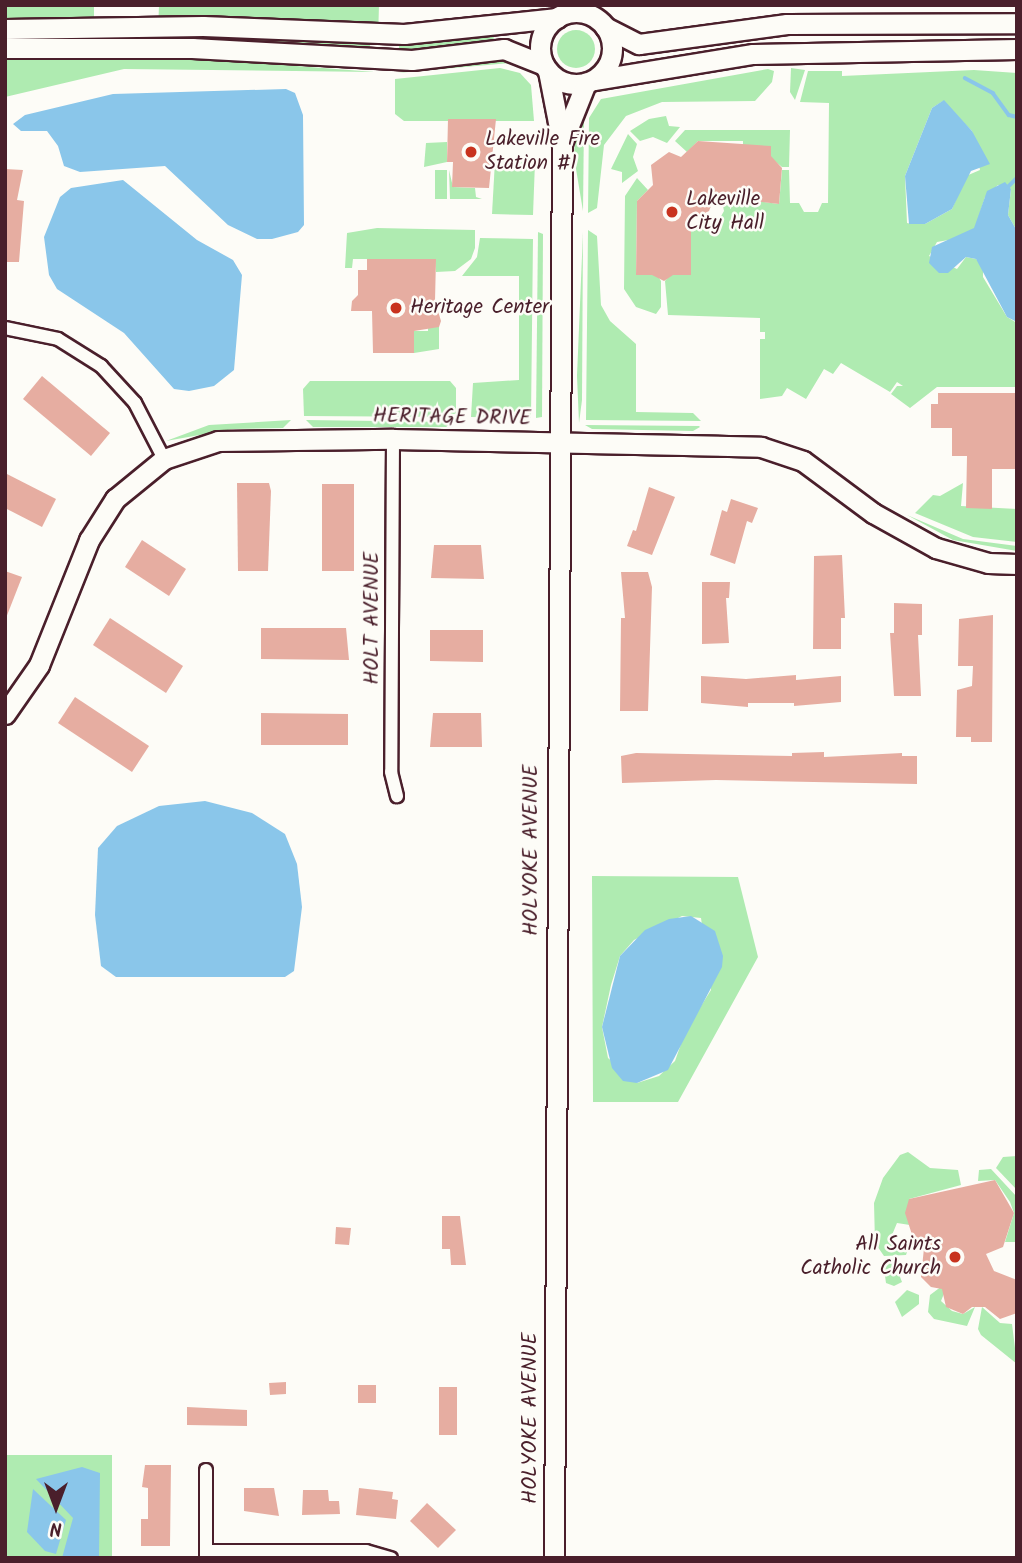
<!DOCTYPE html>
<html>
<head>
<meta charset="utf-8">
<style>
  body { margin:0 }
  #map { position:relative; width:1022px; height:1563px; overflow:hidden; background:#fdfcf7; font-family:Kalam,sans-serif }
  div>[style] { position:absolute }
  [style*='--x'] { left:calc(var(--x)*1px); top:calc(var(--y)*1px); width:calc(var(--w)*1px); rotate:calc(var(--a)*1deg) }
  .green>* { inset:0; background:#afebb1 }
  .round { border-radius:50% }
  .water>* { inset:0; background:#8ac6ea }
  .stream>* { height:3.5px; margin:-1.75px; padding:0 1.75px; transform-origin:1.75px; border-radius:1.75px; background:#8ac6ea }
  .building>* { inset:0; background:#e6ada1 }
  .roads { filter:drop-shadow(2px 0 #4a1f2b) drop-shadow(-2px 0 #4a1f2b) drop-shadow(0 2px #4a1f2b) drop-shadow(0 -2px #4a1f2b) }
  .street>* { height:12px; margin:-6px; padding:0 6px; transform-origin:6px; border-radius:6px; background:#fdfcf7 }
  .secondary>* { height:19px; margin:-9.5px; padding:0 9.5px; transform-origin:9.5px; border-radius:9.5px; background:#fdfcf7 }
  .secondary>.ring { margin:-9.5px; padding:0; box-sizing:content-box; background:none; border:19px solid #fdfcf7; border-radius:50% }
  .dots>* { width:19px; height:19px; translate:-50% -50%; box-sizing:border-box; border:4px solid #fdfcf7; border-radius:50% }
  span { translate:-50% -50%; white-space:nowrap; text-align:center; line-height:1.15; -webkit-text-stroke:5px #fdfcf7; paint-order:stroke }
  .poi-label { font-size:21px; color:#4a1f2b }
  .left { translate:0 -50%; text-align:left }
  .right { translate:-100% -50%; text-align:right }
  .street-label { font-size:21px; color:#4a1f2b }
  .frame { position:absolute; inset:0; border:7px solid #4a1f2b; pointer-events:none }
  .north { position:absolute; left:21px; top:1472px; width:70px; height:70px; -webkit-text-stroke:5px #fdfcf7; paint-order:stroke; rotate:180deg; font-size:19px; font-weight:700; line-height:28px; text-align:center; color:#4a1f2b }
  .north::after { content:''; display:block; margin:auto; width:24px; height:32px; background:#4a1f2b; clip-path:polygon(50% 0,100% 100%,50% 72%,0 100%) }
</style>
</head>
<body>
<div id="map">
  <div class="green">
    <i style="clip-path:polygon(5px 5px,94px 5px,94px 34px,158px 33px,159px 5px,379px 5px,378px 39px,326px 40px,370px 43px,370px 50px,5px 37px)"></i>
    <i class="round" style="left:557px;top:30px;width:38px;height:38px"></i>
    <i style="clip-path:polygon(493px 33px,494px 40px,399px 51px,399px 43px)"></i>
    <i style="clip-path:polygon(5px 55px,166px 56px,375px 72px,124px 69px,5px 97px)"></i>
    <i style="clip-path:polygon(499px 58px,513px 59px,510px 63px,397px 73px)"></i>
    <i style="clip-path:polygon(500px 68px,520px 73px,531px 85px,534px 121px,404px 121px,395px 114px,395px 79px)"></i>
    <i style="clip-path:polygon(791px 68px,805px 70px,795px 100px,790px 92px)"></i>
    <i style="clip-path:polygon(768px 69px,774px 71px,772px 82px,755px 101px,662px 102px,626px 116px,604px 145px,597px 208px,588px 213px,589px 118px,601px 99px)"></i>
    <i style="clip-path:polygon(evenodd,974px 70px,1017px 73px,1017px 231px,1008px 215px,1011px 189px,998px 185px,985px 197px,975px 228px,960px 238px,937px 242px,929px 256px,957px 269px,966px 257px,976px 259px,983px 267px,983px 277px,1007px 317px,1017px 323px,1017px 387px,937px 387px,910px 408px,891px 394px,897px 386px,903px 386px,897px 382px,890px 392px,841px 363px,833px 374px,824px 369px,806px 399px,787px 388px,782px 396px,760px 399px,760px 339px,765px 339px,765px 332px,760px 332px,760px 318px,668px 315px,665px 281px,670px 275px,691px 275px,691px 226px,704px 228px,717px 223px,724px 211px,721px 196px,779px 204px,782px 170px,789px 170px,790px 203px,799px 203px,804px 212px,818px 212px,822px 203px,828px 203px,829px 103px,800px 102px,808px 71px,842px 71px,842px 76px,974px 70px,943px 101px,972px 131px,980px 170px,966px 176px,952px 209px,925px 224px,912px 224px,907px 223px,905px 176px,932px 108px,943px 101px)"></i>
    <i style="clip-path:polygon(666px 116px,669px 126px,680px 127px,667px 143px,653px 137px,640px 141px,630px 131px,649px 119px)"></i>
    <i style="clip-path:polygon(576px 117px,584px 120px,583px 211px,574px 157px)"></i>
    <i style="clip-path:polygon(685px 130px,790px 130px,789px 167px,782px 167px,771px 158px,770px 146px,743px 146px,743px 141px,698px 141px,687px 152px,675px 141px)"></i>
    <i style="clip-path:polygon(628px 134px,637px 144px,633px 157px,638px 171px,622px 183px,622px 172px,611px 169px)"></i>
    <i style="clip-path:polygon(447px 142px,447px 162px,424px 167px,426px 143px)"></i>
    <i style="clip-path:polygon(495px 161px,535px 162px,533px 215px,492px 214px)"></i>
    <i style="clip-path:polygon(435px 170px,447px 170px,447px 199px,435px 199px)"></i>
    <i style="clip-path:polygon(449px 170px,453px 187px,475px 188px,476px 197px,482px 199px,450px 199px)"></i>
    <i style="clip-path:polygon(637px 178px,648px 190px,637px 201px,636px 274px,657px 275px,661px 281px,661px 307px,656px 314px,636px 307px,624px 289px,625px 196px)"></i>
    <i style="clip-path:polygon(377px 228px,475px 230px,475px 248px,471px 259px,455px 271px,436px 272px,435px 259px,353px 259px,352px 268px,345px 268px,347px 233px)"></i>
    <i style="clip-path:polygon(588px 230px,597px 236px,601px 305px,610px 321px,636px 344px,636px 412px,693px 413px,701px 421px,586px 420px)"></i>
    <i style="clip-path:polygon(538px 232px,543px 234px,542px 417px,536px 418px)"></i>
    <i style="clip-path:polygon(583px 232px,582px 400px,579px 423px,577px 376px)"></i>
    <i style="clip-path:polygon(480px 238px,533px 239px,531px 418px,471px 417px,473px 383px,519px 380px,519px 276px,462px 276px,477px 257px)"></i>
    <i style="clip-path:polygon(428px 327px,439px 327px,439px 349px,414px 353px,414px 331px,428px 331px)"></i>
    <i style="clip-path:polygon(310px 381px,450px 381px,456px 388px,456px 417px,304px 416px,303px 389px)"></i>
    <i style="clip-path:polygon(291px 420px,283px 428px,233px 429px,166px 441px,209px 425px)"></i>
    <i style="clip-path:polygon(306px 420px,453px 422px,446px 427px,313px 427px)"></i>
    <i style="clip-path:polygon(585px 425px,699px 426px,700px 427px,693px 431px,592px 429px)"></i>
    <i style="clip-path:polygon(963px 483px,961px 506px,1017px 509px,1017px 542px,973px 537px,915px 513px,933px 495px,940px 496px)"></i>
    <i style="clip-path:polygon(907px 515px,963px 539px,1017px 546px,1017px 551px,953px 540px)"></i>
    <i style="clip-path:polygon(evenodd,592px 876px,738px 877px,758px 957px,678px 1102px,593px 1102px,592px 876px,682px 916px,701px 918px,711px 990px,686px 1030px,675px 1061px,659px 1076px,637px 1083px,608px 1058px,602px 1027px,611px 985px,620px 956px,634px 940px,682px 916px)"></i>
    <i style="clip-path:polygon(908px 1152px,930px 1168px,958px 1170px,961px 1185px,909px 1199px,910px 1225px,897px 1223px,892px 1235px,896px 1244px,908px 1249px,906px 1255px,884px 1256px,875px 1243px,874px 1203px,883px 1178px,900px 1155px)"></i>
    <i style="clip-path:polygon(1017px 1156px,1017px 1190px,996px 1168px,1003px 1157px)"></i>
    <i style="clip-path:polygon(991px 1169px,1017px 1197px,1017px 1242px,1005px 1242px,1014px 1213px,1010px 1202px,995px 1180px,978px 1181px,979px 1170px)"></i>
    <i style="clip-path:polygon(883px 1262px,895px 1264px,902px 1282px,894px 1286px,886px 1283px)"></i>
    <i style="clip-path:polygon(942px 1286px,945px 1291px,941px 1301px,952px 1311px,963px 1314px,975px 1307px,967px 1326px,934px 1319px,928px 1312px,930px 1295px)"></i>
    <i style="clip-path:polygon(907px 1290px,919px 1295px,919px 1304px,902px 1317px,895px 1302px)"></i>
    <i style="clip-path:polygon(982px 1307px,1000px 1323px,1012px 1324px,1017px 1364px,981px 1335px,978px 1329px)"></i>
    <i style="clip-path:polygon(5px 1455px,112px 1455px,112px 1558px,5px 1558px)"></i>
  </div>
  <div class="water">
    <i style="clip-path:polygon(286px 89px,295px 93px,303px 115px,304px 225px,298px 232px,272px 239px,257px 239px,228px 225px,165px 166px,80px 172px,64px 166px,58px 146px,47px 131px,21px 131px,13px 124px,25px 115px,113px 94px)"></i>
    <i style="clip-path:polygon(944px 100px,972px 131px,990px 164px,971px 171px,952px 209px,925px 224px,909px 224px,905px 176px,932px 108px)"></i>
    <i style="clip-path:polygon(123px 180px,197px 240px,233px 260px,242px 275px,234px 370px,214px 386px,189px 391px,174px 389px,124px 333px,57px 289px,49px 275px,44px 237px,60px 197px,71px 188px)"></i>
    <i style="clip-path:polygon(1005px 182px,1011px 189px,1008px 215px,1017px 231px,1017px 322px,1007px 317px,976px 259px,966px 257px,948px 273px,939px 273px,929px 263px,932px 247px,974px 228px,987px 191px)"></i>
    <i style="clip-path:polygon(205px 801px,252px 813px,285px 834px,297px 864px,302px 907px,294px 971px,285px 977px,116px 977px,101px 966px,95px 915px,98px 848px,117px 826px,159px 806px)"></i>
    <i style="clip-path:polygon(691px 916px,715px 931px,723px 956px,722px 967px,668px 1070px,637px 1083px,623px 1081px,612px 1068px,602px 1027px,620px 956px,645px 930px,669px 919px)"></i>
    <i style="clip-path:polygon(82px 1467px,100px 1473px,99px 1558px,62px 1558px,73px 1518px,36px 1479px)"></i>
    <i style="clip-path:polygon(33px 1489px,66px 1520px,56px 1554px,45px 1551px,27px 1532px)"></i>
  </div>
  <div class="stream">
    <i style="--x:965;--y:78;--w:32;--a:28"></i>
    <i style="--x:993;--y:93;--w:27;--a:54"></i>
    <i style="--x:1009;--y:115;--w:8;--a:14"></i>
    <i style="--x:1006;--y:189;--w:16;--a:-45"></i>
  </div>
  <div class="building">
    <i style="clip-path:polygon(448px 119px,496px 119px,489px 188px,452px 187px,453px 162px,447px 162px)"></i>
    <i style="clip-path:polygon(698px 141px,771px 146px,771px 156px,782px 168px,779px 204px,715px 196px,709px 211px,691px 220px,691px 275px,673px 275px,664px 281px,652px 275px,636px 275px,637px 201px,653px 185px,651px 165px,669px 152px,681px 157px)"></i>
    <i style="clip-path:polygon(5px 169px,23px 170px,17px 200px,24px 201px,19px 262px,5px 262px)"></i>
    <i style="clip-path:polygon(367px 259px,436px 259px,435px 301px,441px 321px,439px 327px,414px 331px,414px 353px,373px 353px,372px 311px,351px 311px,352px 301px,358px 295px,358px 270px,367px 270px)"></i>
    <i style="clip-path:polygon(42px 376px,110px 433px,91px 456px,23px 399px)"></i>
    <i style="clip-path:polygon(938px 393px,1017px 393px,1017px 469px,992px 469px,992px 509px,966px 508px,967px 456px,952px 456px,952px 428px,931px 428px,931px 404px,938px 404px)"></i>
    <i style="clip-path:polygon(5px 473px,56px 499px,42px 527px,5px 508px)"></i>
    <i style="clip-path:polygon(237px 483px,269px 483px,271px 491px,268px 571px,238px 571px)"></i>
    <i style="clip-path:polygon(322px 484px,354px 484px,354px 571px,322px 571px)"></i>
    <i style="clip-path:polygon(649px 487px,675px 497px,652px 555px,627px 546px,633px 530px,636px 531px)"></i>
    <i style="clip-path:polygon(731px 499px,758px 508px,752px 523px,747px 521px,735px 564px,710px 555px,722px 510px,727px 512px)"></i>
    <i style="clip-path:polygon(142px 540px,186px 569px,169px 596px,125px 567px)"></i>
    <i style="clip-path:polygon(434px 545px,481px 545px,484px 579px,431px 578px)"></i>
    <i style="clip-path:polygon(842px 555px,845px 618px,841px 618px,841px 649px,813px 649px,814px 556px)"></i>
    <i style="clip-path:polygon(5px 571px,22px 577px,6px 618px,5px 618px)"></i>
    <i style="clip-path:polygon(621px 572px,648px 572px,652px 587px,648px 711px,620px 711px,621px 618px,625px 618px)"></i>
    <i style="clip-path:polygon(702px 582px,730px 582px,729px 598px,726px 598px,729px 643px,702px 644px)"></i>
    <i style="clip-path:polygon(894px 603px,922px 604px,922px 635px,918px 635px,921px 696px,894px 696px,890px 633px,894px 633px)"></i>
    <i style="clip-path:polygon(993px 615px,992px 742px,971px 742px,971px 737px,956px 737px,957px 690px,972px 686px,973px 666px,958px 666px,959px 619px)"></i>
    <i style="clip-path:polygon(110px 618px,183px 666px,166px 693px,93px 645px)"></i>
    <i style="clip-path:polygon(261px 628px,346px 628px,349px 660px,261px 659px)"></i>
    <i style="clip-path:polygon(430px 630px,483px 630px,483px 662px,430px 661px)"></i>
    <i style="clip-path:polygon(796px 675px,796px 680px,841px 676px,841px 702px,794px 706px,794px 703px,748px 703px,748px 707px,701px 703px,701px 676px,746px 679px)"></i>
    <i style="clip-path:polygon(75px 697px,149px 746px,132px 772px,58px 723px)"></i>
    <i style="clip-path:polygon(261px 713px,348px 714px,348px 745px,261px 745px)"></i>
    <i style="clip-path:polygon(433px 713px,481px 713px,482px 747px,430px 747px)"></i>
    <i style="clip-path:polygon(824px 752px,824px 757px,902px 753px,902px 756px,917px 756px,917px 784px,716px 780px,622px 783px,621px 756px,636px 753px,792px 756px,792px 753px)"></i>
    <i style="clip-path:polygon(995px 1180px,1014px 1213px,1003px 1247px,986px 1254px,994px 1271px,1017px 1280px,1017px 1313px,1000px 1319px,985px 1307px,972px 1307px,963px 1314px,946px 1307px,942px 1289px,931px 1287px,921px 1277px,924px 1248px,915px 1244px,905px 1213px,909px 1199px)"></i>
    <i style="clip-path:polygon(442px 1216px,460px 1216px,466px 1265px,451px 1265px,450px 1249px,442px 1249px)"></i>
    <i style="clip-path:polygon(336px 1227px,351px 1228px,349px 1245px,335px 1244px)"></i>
    <i style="clip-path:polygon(286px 1382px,286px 1394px,270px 1395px,269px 1383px)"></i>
    <i style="clip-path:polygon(358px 1385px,376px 1385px,376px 1403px,358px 1403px)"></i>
    <i style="clip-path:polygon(439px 1387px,457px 1387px,457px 1435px,439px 1435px)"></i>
    <i style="clip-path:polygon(187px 1407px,247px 1410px,247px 1426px,187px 1425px)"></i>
    <i style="clip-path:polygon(145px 1465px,171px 1465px,170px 1546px,141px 1546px,141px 1519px,148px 1519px,148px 1488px,142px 1487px)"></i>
    <i style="clip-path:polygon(244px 1488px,274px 1488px,279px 1516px,244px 1511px)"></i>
    <i style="clip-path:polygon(359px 1488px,393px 1492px,392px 1499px,398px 1500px,396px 1519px,356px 1515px)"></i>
    <i style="clip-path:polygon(303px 1490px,328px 1490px,329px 1501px,339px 1501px,340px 1514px,302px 1515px)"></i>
    <i style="clip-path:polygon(427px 1503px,456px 1530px,438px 1548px,410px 1521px)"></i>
  </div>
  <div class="roads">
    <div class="street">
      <i style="--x:5;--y:328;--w:54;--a:11.7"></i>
      <i style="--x:58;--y:339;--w:51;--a:32.1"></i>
      <i style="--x:101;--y:366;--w:50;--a:47.4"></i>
      <i style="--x:135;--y:403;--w:63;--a:62.6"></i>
      <i style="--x:393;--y:439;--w:333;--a:90.3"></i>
      <i style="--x:391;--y:772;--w:25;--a:76"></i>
      <i style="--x:206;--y:1470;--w:87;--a:90"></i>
      <i style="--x:206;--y:1551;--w:160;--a:0"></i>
      <i style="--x:366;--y:1551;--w:26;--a:16"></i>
    </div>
    <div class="secondary">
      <i class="ring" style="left:540px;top:12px;width:53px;height:53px"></i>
      <i style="--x:605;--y:27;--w:38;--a:27"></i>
      <i style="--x:639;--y:44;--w:149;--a:-7.7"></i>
      <i style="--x:787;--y:24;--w:230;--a:-0.2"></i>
      <i style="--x:5;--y:29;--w:198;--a:-0.9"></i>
      <i style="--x:203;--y:26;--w:201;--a:2.3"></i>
      <i style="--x:404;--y:34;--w:154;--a:-6"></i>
      <i style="--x:5;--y:48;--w:187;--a:0"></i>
      <i style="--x:192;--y:48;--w:220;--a:3.1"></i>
      <i style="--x:412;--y:60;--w:93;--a:-6.8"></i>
      <i style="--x:504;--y:49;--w:43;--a:21.8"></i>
      <i style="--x:548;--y:71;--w:73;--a:79"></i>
      <i style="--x:594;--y:80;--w:161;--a:-9.3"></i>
      <i style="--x:753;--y:54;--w:264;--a:-1.1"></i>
      <i style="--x:5;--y:714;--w:60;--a:-55.2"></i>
      <i style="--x:39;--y:665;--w:135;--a:-68.2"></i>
      <i style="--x:89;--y:540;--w:49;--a:-57.6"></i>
      <i style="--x:115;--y:499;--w:63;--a:-39.2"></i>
      <i style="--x:164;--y:459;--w:57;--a:-18.4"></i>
      <i style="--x:218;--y:441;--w:175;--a:-0.7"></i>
      <i style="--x:393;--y:439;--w:368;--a:1.2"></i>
      <i style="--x:761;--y:447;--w:44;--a:18.4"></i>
      <i style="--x:803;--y:461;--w:87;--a:36.6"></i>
      <i style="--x:873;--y:513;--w:72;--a:29.1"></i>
      <i style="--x:936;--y:548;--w:54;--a:16.1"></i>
      <i style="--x:988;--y:563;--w:29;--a:2"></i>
      <i style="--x:554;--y:1558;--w:1415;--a:-89.68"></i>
      <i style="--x:562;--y:143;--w:65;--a:-68.2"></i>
    </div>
  </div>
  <div class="dots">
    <i style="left:471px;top:152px;background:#c8321e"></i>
    <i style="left:672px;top:212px;background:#c8321e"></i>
    <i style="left:396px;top:308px;background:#c8321e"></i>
    <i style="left:955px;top:1257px;background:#c8321e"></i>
  </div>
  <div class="poi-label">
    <span class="left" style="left:485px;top:152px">Lakeville Fire<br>Station #1</span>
    <span class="left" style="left:686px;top:212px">Lakeville<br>City Hall</span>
    <span class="left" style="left:410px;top:308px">Heritage Center</span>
    <span class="right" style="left:941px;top:1257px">All Saints<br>Catholic Church</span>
  </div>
  <div class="street-label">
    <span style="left:452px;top:418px;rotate:1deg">HERITAGE DRIVE</span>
    <span style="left:373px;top:618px;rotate:-90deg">HOLT AVENUE</span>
    <span style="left:532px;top:850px;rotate:-90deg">HOLYOKE AVENUE</span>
    <span style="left:531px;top:1418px;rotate:-90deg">HOLYOKE AVENUE</span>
  </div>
  <div class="frame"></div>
  <div class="north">N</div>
</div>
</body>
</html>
